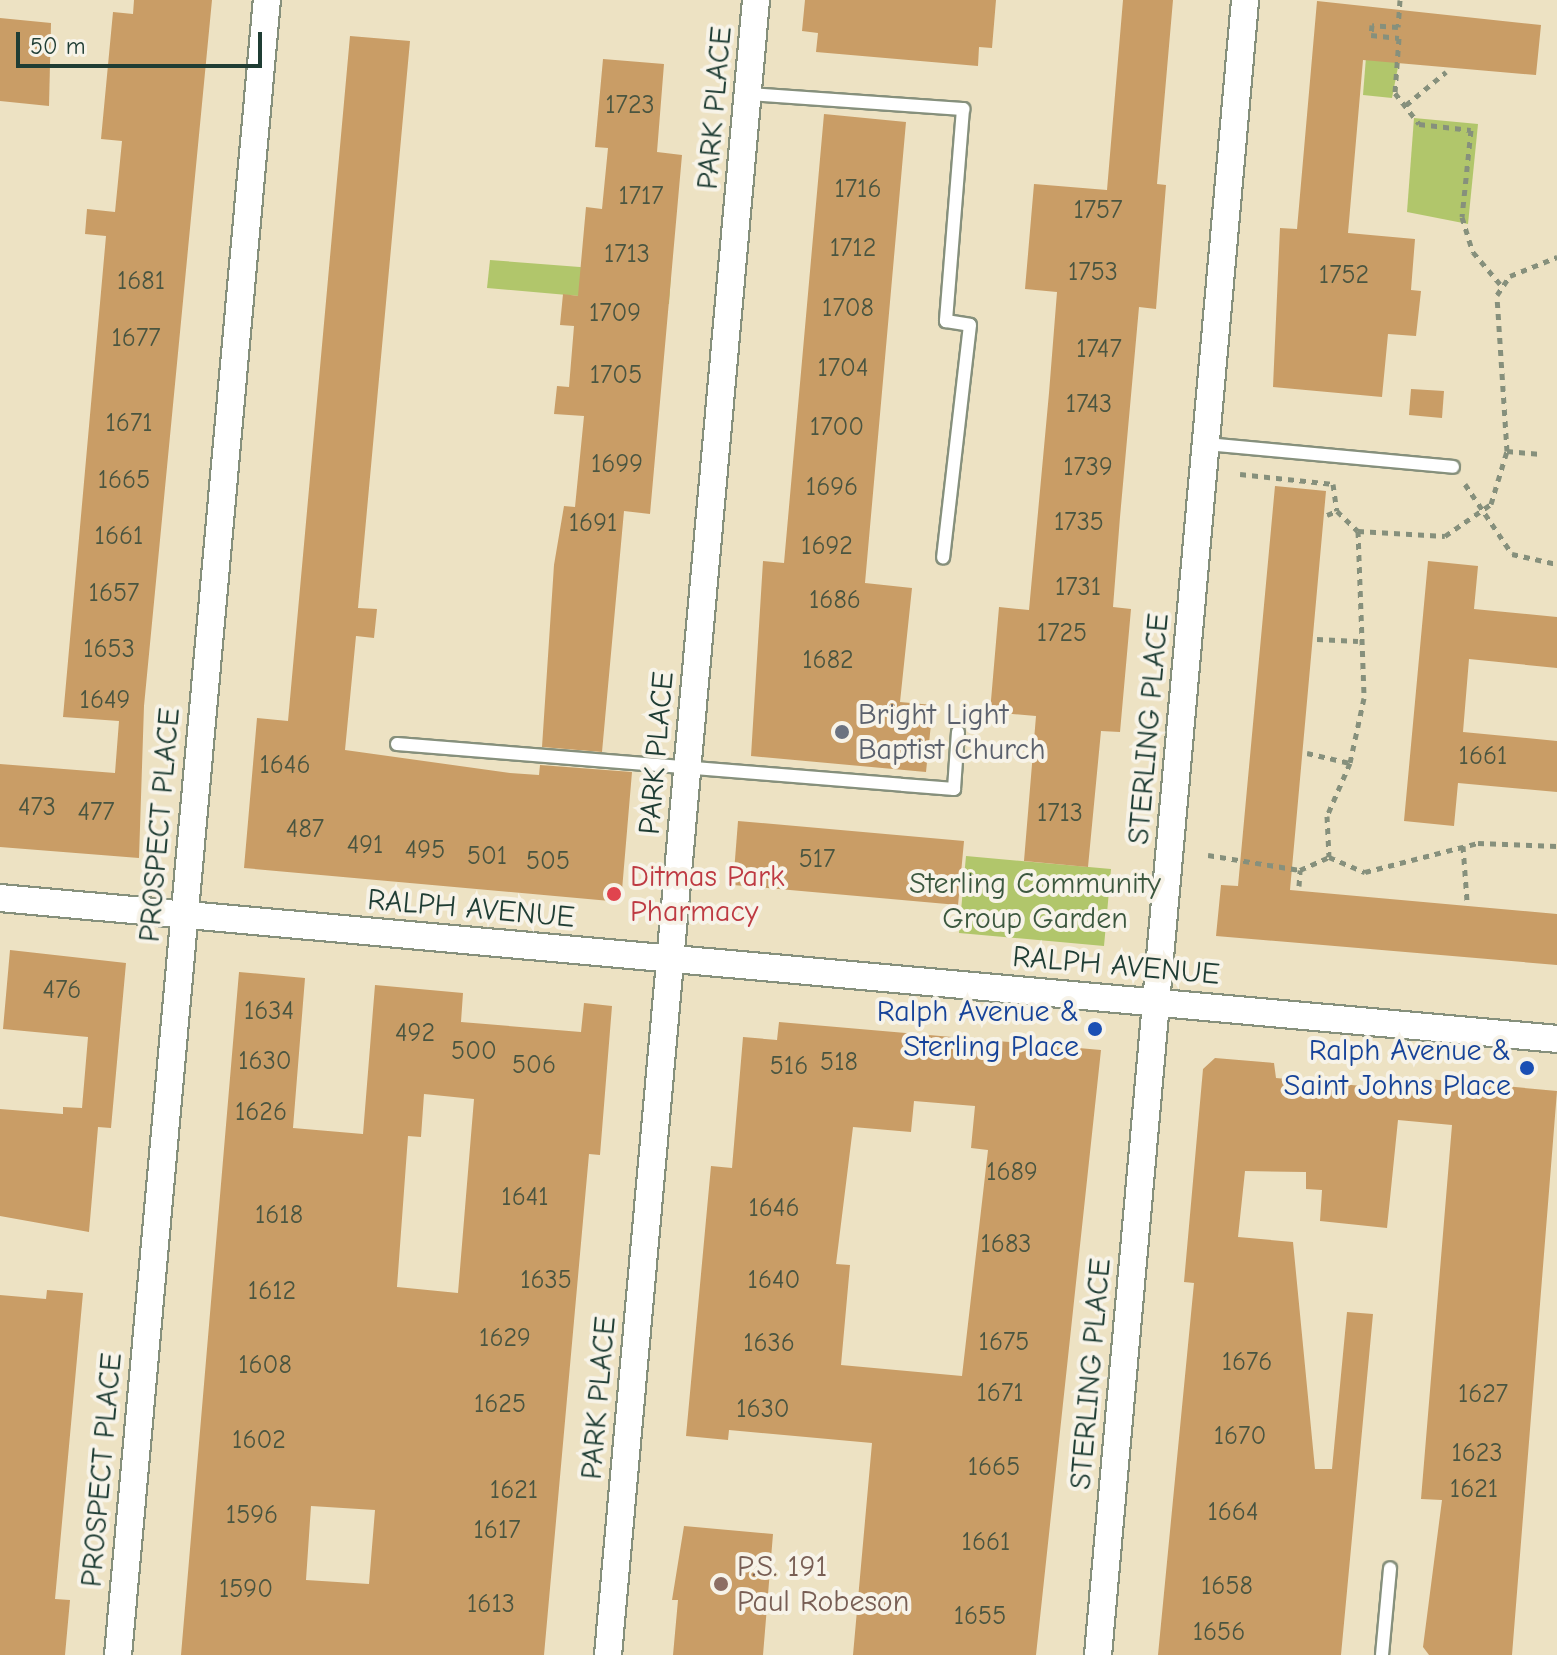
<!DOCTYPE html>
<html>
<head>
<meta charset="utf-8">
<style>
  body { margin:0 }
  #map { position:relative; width:1557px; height:1655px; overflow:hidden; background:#ede2c3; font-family:"Comic Neue",sans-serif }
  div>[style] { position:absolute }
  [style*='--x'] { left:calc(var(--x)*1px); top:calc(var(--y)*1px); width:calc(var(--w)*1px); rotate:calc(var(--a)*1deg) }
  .green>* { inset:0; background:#b1c66b }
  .building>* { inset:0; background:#c99d66 }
  .path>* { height:5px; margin-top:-2.5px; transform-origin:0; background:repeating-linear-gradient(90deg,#86907c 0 6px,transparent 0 12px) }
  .roads { filter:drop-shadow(2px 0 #86907c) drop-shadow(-2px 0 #86907c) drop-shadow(0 2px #86907c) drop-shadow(0 -2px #86907c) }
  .service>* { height:12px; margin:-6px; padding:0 6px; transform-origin:6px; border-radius:6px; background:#fff }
  .minor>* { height:26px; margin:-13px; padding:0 13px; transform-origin:13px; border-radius:13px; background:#fff }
  .dots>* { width:22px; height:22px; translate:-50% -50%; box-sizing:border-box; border:4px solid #f7f3e8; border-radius:50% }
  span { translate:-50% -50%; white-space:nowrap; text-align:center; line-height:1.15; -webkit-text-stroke:8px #f7f3e8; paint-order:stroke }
  .number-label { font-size:26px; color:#4a5540 }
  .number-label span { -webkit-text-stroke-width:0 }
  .street-label { font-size:30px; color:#1f3d34 }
  .worship-label { font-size:30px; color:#5b616d }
  .left { translate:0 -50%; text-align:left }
  .health-label { font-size:30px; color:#be3a42 }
  .park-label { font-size:30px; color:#3c583f }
  .transit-label { font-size:30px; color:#164399 }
  .right { translate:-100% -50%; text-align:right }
  .education-label { font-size:30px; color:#785e54 }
  .scale { position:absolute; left:16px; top:32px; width:246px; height:36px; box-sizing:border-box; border:4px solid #1f3d34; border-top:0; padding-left:10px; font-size:24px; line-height:28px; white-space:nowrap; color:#1f3d34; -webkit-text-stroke:6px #f7f3e8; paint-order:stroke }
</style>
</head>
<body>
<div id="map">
  <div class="green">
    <i style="clip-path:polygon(1368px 32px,1404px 36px,1392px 98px,1363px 95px)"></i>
    <i style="clip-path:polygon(1414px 118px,1478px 124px,1468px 224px,1407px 212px)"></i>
    <i style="clip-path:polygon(490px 260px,671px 274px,669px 304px,487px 288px)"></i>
    <i style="clip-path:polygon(966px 856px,1111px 869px,1104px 946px,959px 933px)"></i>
  </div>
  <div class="building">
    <i style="clip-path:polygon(134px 0,212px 0,144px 706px,139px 858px,0 847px,0 764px,115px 773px,119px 721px,63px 717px,106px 236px,85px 234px,87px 209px,115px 212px,122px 141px,101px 139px,113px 12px,133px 14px)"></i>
    <i style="clip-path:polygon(805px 0,996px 0,992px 48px,979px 47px,978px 66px,816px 52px,818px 33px,802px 31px)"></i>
    <i style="clip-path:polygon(1123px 0,1173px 0,1157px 184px,1166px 185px,1156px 309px,1139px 307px,1120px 517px,1113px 607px,1131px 609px,1120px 732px,1101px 731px,1088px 867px,1024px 861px,1036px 716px,990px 712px,999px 607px,1029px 610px,1049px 393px,1057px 292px,1025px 289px,1034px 184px,1107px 190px)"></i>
    <i style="clip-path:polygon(1317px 1px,1541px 25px,1536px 75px,1363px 60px,1348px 233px,1415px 239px,1411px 290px,1421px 291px,1416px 336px,1388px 334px,1382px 397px,1273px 387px,1280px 228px,1297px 229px)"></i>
    <i style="clip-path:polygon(0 18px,51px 23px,49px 106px,0 101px)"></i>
    <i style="clip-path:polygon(350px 36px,410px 41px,358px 608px,377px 609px,374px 638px,356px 636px,345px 750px,510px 773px,539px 775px,540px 765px,632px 772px,621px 902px,244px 868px,257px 718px,288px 721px)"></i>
    <i style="clip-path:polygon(603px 59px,664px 64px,657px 152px,682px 155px,650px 514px,624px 511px,602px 752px,542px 747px,554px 565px,564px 506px,575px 507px,584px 416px,554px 414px,557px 386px,569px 387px,574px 326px,560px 325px,563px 294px,578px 296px,586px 207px,602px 209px,608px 148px,595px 147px)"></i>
    <i style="clip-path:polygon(824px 114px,906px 122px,865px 583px,912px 588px,900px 702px,933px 705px,926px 772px,751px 756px,763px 561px,784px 563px)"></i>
    <i style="clip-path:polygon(1411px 389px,1444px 391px,1442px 418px,1409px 415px)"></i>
    <i style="clip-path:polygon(1275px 486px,1326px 491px,1290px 890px,1557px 914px,1557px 965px,1216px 936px,1221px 885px,1238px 886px)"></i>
    <i style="clip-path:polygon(1428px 561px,1478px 566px,1474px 609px,1557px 617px,1557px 668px,1469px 659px,1463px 732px,1557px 741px,1557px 792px,1458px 783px,1454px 826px,1404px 821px)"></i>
    <i style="clip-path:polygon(738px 821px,964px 841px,958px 905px,733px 885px)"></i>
    <i style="clip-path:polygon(10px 950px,126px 963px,111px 1128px,98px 1127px,89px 1232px,0 1216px,0 1109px,63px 1114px,63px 1107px,82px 1108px,88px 1037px,3px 1029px)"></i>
    <i style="clip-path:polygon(evenodd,239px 972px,305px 978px,293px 1128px,363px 1134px,375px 985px,463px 993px,461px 1022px,581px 1032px,584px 1003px,612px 1006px,600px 1155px,589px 1154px,544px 1655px,181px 1655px,239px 972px,424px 1094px,474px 1099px,458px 1293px,397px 1287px,408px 1136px,421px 1137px,424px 1094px,239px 972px,311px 1506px,375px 1510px,369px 1584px,306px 1580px,311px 1506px)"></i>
    <i style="clip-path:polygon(evenodd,779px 1022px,1101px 1050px,1036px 1655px,853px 1655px,872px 1443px,729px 1430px,728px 1440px,686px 1436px,711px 1166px,732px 1168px,743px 1037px,777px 1040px,779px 1022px,914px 1101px,975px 1106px,971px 1148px,988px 1150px,962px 1376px,841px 1365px,850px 1265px,836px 1264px,853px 1127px,911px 1132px,914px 1101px)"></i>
    <i style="clip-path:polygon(1215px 1058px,1274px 1063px,1276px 1078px,1416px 1091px,1417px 1078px,1557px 1091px,1512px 1655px,1429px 1655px,1423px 1647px,1442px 1500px,1421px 1499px,1452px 1125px,1398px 1120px,1387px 1228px,1320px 1221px,1322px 1190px,1306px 1189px,1306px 1172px,1245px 1171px,1238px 1237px,1293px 1242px,1315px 1469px,1332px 1469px,1347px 1312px,1373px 1314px,1341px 1655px,1158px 1655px,1194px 1283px,1184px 1282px,1203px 1069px)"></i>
    <i style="clip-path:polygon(47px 1290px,83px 1293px,55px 1599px,70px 1600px,65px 1655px,0 1655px,0 1295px,46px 1299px)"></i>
    <i style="clip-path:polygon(684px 1526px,773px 1534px,763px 1655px,673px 1655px,678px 1600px,672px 1600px)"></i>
  </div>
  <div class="path">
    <i style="--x:1400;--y:0;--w:27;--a:94"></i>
    <i style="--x:1398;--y:27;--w:26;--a:-176"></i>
    <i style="--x:1372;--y:25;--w:10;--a:96"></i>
    <i style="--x:1371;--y:35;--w:28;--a:6"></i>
    <i style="--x:1399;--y:38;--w:55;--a:94.2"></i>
    <i style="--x:1395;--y:93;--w:39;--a:52"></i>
    <i style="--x:1419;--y:124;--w:52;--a:6.6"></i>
    <i style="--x:1471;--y:130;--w:87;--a:95.9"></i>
    <i style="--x:1462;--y:217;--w:37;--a:73"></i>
    <i style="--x:1473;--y:252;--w:42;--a:49.8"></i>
    <i style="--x:1406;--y:105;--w:52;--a:-39.5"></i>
    <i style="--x:1507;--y:451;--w:34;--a:5"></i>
    <i style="--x:1240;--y:474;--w:94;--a:6.1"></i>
    <i style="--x:1333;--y:484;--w:27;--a:82"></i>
    <i style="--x:1337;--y:511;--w:29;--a:44"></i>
    <i style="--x:1358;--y:531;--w:167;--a:87.9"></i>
    <i style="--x:1364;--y:698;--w:66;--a:102.2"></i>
    <i style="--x:1350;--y:763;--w:58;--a:113.5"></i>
    <i style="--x:1327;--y:816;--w:41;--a:87.2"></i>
    <i style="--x:1329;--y:857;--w:39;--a:23"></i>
    <i style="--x:1365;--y:872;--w:117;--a:-14.4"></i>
    <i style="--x:1478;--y:843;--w:79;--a:2.2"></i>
    <i style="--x:1465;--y:484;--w:84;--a:56.1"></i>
    <i style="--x:1512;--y:554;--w:46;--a:12.5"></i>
    <i style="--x:1327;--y:515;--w:11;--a:-22"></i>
    <i style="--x:1358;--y:531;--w:87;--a:3.3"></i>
    <i style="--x:1445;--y:536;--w:56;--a:-34.8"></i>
    <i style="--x:1491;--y:504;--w:55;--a:-73.2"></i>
    <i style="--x:1507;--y:451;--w:156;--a:-93.7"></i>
    <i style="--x:1497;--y:295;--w:23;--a:-56"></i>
    <i style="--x:1510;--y:276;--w:51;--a:-22"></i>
    <i style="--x:1317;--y:639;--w:41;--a:2.8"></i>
    <i style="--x:1307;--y:753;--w:44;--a:13.1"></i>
    <i style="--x:1463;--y:846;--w:55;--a:85.8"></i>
    <i style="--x:1208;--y:855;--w:93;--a:9.3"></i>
    <i style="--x:1300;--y:870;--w:32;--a:-24"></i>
    <i style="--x:1299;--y:886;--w:16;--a:-86"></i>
  </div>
  <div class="roads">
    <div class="service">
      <i style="--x:748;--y:94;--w:216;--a:4"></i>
      <i style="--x:963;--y:109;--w:213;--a:94.6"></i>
      <i style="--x:946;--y:321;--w:24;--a:9"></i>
      <i style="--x:970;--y:325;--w:234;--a:96.6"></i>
      <i style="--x:1207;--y:444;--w:247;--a:5.3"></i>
      <i style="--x:397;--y:744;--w:559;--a:4.62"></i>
      <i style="--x:954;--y:789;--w:57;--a:-86"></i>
      <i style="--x:1382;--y:1655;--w:87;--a:-84.7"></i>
    </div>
    <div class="minor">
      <i style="--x:0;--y:898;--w:1563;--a:5.17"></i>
      <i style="--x:118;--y:1655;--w:1662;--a:-84.86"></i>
      <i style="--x:608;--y:1655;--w:1662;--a:-84.89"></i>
      <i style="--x:1098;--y:1655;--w:1662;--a:-84.92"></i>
    </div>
  </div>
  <div class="dots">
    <i style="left:842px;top:732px;background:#6b7280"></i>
    <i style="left:614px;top:894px;background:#e0444e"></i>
    <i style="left:1095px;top:1029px;background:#1a4fb4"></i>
    <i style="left:1527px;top:1068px;background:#1a4fb4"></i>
    <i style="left:721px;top:1584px;background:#8d6e63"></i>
  </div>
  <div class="number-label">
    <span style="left:630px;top:106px">1723</span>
    <span style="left:858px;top:190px">1716</span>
    <span style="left:641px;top:197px">1717</span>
    <span style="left:1098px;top:211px">1757</span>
    <span style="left:853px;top:249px">1712</span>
    <span style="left:627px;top:255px">1713</span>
    <span style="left:1093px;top:273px">1753</span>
    <span style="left:1344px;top:276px">1752</span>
    <span style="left:141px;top:282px">1681</span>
    <span style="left:848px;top:309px">1708</span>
    <span style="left:615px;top:314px">1709</span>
    <span style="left:136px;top:339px">1677</span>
    <span style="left:1099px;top:350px">1747</span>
    <span style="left:843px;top:369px">1704</span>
    <span style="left:616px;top:376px">1705</span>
    <span style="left:1089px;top:405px">1743</span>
    <span style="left:129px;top:424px">1671</span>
    <span style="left:837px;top:428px">1700</span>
    <span style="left:617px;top:465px">1699</span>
    <span style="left:1088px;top:468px">1739</span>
    <span style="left:124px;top:481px">1665</span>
    <span style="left:832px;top:488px">1696</span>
    <span style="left:1079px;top:523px">1735</span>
    <span style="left:593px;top:524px">1691</span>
    <span style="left:119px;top:537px">1661</span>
    <span style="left:827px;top:547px">1692</span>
    <span style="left:1078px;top:588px">1731</span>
    <span style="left:114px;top:594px">1657</span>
    <span style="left:835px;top:601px">1686</span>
    <span style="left:1062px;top:634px">1725</span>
    <span style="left:109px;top:650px">1653</span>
    <span style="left:828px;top:661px">1682</span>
    <span style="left:105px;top:701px">1649</span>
    <span style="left:1483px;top:757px">1661</span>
    <span style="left:285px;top:766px">1646</span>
    <span style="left:37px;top:808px">473</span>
    <span style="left:96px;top:813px">477</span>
    <span style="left:1060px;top:814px">1713</span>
    <span style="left:305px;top:830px">487</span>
    <span style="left:365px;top:846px">491</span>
    <span style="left:425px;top:851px">495</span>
    <span style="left:487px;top:857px">501</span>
    <span style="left:817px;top:860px">517</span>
    <span style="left:548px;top:862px">505</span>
    <span style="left:62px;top:991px">476</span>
    <span style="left:269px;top:1012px">1634</span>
    <span style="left:415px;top:1034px">492</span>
    <span style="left:474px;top:1052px">500</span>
    <span style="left:265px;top:1062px">1630</span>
    <span style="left:839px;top:1063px">518</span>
    <span style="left:534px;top:1066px">506</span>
    <span style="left:789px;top:1067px">516</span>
    <span style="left:261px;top:1113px">1626</span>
    <span style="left:1012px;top:1173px">1689</span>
    <span style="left:525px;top:1198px">1641</span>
    <span style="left:774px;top:1209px">1646</span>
    <span style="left:279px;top:1216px">1618</span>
    <span style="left:1006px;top:1245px">1683</span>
    <span style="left:546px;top:1281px">1635</span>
    <span style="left:774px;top:1281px">1640</span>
    <span style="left:272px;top:1292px">1612</span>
    <span style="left:505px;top:1339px">1629</span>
    <span style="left:1004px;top:1343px">1675</span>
    <span style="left:769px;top:1344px">1636</span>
    <span style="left:1247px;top:1363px">1676</span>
    <span style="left:265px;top:1366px">1608</span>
    <span style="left:1000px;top:1394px">1671</span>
    <span style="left:1483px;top:1395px">1627</span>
    <span style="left:500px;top:1405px">1625</span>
    <span style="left:763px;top:1410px">1630</span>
    <span style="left:1240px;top:1437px">1670</span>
    <span style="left:259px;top:1441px">1602</span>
    <span style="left:1477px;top:1454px">1623</span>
    <span style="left:994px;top:1468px">1665</span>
    <span style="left:1474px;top:1490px">1621</span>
    <span style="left:514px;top:1491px">1621</span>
    <span style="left:1233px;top:1513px">1664</span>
    <span style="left:252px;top:1516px">1596</span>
    <span style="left:497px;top:1531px">1617</span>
    <span style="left:986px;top:1543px">1661</span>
    <span style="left:1227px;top:1587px">1658</span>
    <span style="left:246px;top:1590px">1590</span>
    <span style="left:491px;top:1605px">1613</span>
    <span style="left:980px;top:1617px">1655</span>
    <span style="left:1219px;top:1633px">1656</span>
  </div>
  <div class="street-label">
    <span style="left:715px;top:108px;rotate:-85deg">PARK PLACE</span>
    <span style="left:1149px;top:729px;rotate:-85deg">STERLING PLACE</span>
    <span style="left:657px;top:753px;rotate:-85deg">PARK PLACE</span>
    <span style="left:160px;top:825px;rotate:-85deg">PROSPECT PLACE</span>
    <span style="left:471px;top:909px;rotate:5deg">RALPH AVENUE</span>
    <span style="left:1116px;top:966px;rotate:5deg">RALPH AVENUE</span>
    <span style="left:1091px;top:1374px;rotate:-85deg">STERLING PLACE</span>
    <span style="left:599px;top:1398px;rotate:-85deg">PARK PLACE</span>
    <span style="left:102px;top:1470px;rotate:-85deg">PROSPECT PLACE</span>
  </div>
  <div class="worship-label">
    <span class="left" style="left:858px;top:732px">Bright Light<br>Baptist Church</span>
  </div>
  <div class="health-label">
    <span class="left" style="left:630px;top:894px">Ditmas Park<br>Pharmacy</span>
  </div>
  <div class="park-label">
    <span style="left:1035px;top:901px">Sterling Community<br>Group Garden</span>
  </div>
  <div class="transit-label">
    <span class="right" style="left:1079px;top:1029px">Ralph Avenue &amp;<br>Sterling Place</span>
    <span class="right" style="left:1511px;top:1068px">Ralph Avenue &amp;<br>Saint Johns Place</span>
  </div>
  <div class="education-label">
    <span class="left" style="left:737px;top:1584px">P.S. 191<br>Paul Robeson</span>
  </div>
  <div class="scale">50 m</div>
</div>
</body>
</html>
